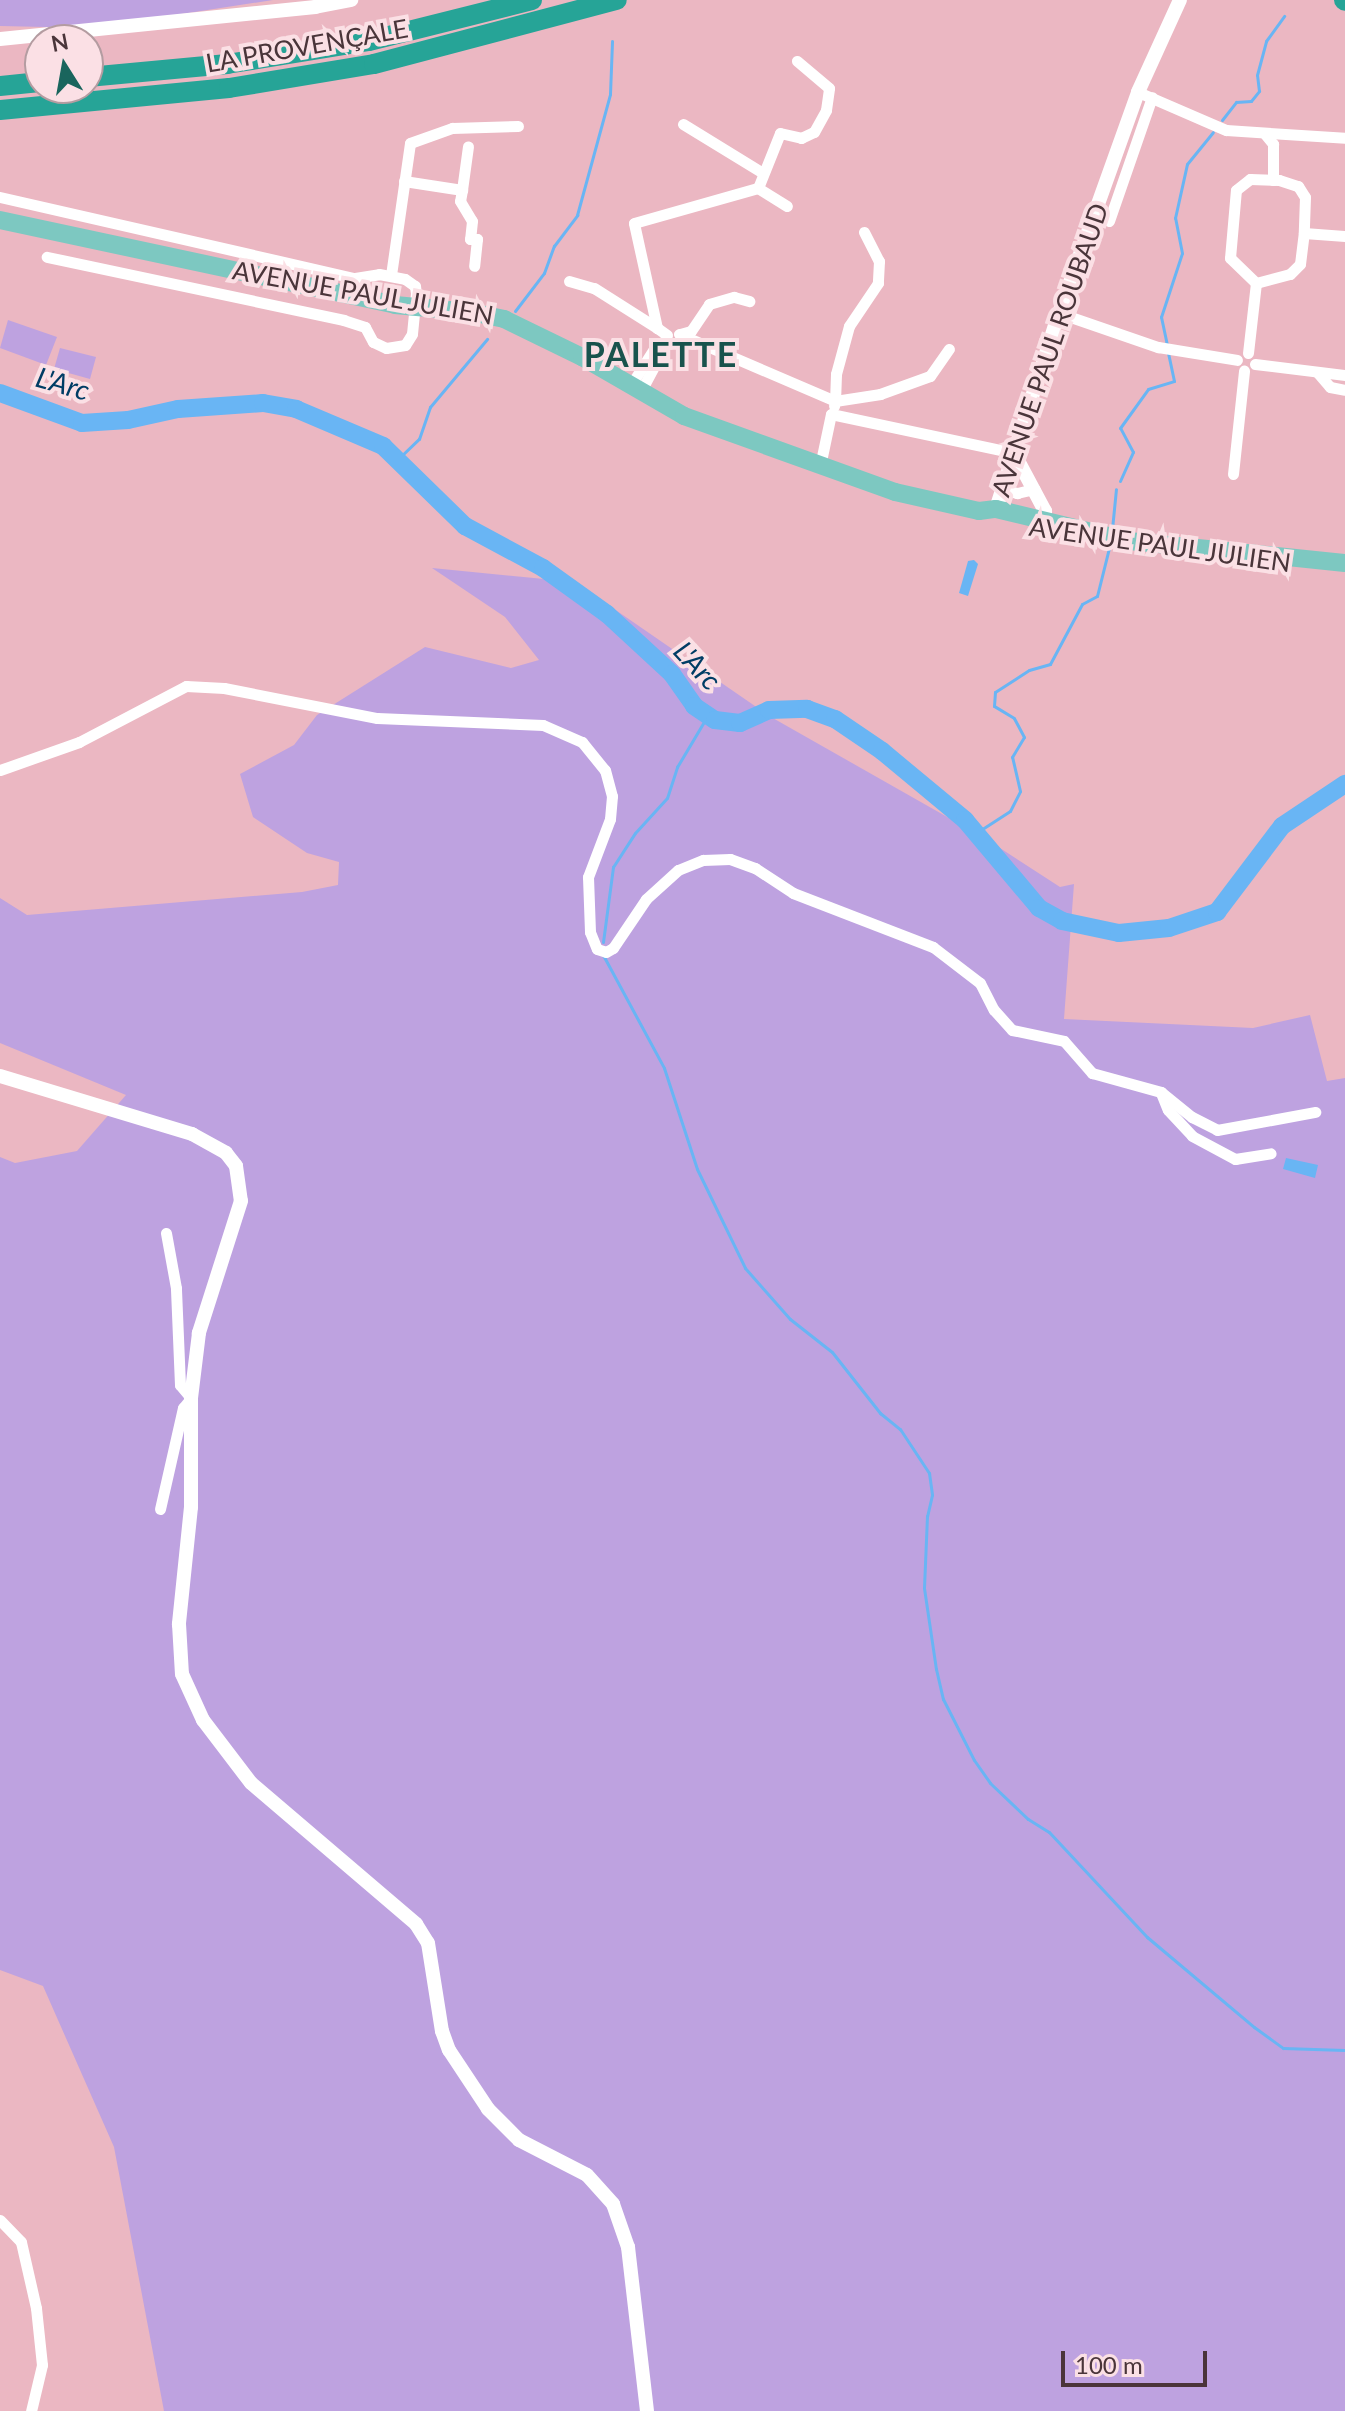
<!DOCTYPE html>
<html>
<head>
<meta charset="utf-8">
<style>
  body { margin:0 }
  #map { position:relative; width:1345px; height:2411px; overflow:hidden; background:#ebb7c2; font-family:Lato,sans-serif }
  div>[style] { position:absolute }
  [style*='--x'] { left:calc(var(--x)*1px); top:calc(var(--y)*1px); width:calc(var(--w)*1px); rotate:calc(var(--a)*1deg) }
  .green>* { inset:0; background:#bea2e0 }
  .water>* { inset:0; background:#69b5f4 }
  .stream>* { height:3px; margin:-1.5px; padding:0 1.5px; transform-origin:1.5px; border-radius:1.5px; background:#69b5f4 }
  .river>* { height:18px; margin:-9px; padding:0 9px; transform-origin:9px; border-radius:9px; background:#69b5f4 }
  .minor>* { height:11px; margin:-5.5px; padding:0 5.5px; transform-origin:5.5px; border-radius:5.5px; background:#fff }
  .tertiary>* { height:14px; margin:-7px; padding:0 7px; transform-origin:7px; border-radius:7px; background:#fff }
  .primary>* { height:18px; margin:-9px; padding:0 9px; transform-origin:9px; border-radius:9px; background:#7dc8c1 }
  .motorway>* { height:20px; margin:-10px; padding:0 10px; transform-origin:10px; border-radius:10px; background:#26a497 }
  span { translate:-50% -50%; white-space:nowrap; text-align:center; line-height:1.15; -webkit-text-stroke:8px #fbe0e5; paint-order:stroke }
  .street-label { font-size:26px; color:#4a353a }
  .water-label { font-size:28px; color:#003d65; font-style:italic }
  .district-label { font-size:34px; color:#19534d; font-weight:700; letter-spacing:2px }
  .north { position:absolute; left:24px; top:24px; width:80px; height:80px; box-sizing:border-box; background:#fbe0e5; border:2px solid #b49ca1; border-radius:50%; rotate:349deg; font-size:22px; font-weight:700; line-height:32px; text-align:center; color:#4a353a }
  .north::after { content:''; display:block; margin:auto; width:28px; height:36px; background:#1a655d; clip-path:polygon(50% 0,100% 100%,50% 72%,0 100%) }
  .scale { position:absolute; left:1061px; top:2351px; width:146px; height:36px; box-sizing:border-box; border:4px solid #4a353a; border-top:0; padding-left:10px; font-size:24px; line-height:28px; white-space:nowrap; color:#4a353a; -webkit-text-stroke:6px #fbe0e5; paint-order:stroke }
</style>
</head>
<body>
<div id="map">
  <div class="green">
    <i style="clip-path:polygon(0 0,273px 0,91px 28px,0 26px)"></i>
    <i style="clip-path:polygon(8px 320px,57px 337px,46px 365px,0 348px)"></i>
    <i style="clip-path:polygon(60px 348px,96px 357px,90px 379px,54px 369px)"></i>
    <i style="clip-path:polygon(432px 568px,575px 582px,771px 717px,986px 839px,1060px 887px,1074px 884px,1064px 1019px,1253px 1028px,1310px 1015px,1327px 1081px,1345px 1078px,1345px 2411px,164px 2411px,114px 2147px,43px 1986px,0 1970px,0 1157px,15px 1163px,77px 1151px,126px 1095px,0 1043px,0 898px,27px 915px,302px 892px,338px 885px,339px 862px,307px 853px,253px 817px,240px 774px,294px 745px,317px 715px,425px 647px,511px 668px,539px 660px,505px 617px)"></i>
  </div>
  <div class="water">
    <i style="clip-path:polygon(974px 560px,978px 564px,968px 596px,959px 593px,968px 561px)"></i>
    <i style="clip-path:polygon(1286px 1158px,1318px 1165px,1315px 1178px,1283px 1169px)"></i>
  </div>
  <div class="stream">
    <i style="--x:1222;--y:120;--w:23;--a:-52"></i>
    <i style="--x:1236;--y:102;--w:15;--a:-4"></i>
    <i style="--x:1251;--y:101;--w:13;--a:-51"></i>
    <i style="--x:1259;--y:91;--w:16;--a:-97"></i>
    <i style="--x:1257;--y:75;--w:35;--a:-75"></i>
    <i style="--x:1266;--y:41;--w:31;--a:-54"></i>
    <i style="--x:515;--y:311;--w:48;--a:-52.7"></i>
    <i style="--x:544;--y:273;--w:29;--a:-70"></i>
    <i style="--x:554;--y:246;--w:39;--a:-53"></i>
    <i style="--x:577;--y:215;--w:125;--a:-74.7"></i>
    <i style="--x:610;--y:94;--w:53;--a:-87.8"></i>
    <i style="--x:1167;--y:345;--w:29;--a:-102"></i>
    <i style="--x:1161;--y:317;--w:67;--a:-71.8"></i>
    <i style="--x:1182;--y:253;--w:36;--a:-101"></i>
    <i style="--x:1175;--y:218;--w:55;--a:-77.5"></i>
    <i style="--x:1187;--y:164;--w:41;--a:-50.9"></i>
    <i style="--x:399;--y:458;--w:28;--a:-44"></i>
    <i style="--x:419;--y:439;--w:34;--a:-71"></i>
    <i style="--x:430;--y:407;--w:89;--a:-50"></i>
    <i style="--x:1120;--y:481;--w:32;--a:-66"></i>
    <i style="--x:1133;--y:452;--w:27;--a:-118"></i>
    <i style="--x:1120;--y:428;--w:48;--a:-54.3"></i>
    <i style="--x:1148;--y:389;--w:27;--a:-17"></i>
    <i style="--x:1174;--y:381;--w:30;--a:-102"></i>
    <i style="--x:1112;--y:529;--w:40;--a:-84.3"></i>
    <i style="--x:976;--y:833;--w:40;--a:-32.9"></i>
    <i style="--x:1010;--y:811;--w:22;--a:-63"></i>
    <i style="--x:1020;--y:791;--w:35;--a:-103"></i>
    <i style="--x:1012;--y:757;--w:23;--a:-59"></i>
    <i style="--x:1024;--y:737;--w:21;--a:-118"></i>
    <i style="--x:1014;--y:718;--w:23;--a:-149"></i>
    <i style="--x:994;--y:706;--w:14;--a:-86"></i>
    <i style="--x:995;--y:692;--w:40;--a:-32.9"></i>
    <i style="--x:1029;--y:670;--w:22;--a:-16"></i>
    <i style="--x:1050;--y:664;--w:68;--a:-61.9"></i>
    <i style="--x:1082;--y:604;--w:17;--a:-28"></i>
    <i style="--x:1097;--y:596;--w:54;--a:-76"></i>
    <i style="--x:603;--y:942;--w:76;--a:-82.4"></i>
    <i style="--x:613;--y:867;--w:40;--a:-57.1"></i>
    <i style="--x:635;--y:833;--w:47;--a:-47.6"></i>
    <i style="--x:667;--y:798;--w:33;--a:-72"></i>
    <i style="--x:677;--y:767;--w:61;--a:-59.2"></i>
    <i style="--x:603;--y:955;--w:128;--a:61.6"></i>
    <i style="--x:664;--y:1068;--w:106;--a:71.9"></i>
    <i style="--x:697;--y:1169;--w:110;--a:64.1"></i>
    <i style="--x:745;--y:1268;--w:68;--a:48.6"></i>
    <i style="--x:790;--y:1319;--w:53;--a:38.2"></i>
    <i style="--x:832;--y:1352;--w:78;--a:51.8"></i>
    <i style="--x:880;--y:1413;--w:26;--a:39"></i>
    <i style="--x:900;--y:1429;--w:53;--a:56.6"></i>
    <i style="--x:929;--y:1473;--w:22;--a:82"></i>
    <i style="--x:932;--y:1495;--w:22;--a:103"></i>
    <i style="--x:927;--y:1516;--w:72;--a:92.4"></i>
    <i style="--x:924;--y:1588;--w:82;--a:81.6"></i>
    <i style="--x:936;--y:1669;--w:31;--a:77"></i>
    <i style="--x:943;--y:1699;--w:68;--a:63.1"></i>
    <i style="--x:974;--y:1760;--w:28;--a:55"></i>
    <i style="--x:990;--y:1783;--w:52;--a:43.5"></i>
    <i style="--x:1028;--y:1819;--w:25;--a:32"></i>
    <i style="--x:1049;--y:1832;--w:144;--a:47"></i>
    <i style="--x:1147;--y:1937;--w:140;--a:40.1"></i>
    <i style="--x:1254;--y:2027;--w:36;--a:36"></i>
    <i style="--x:1283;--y:2048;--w:62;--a:1.8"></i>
  </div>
  <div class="river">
    <i style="--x:0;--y:393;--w:87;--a:20.1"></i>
    <i style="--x:82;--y:423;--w:46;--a:-3.7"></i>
    <i style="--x:128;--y:420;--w:51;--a:-12.4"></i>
    <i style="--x:178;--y:409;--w:85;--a:-4"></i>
    <i style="--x:263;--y:403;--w:34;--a:10"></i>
    <i style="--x:296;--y:409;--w:95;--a:23"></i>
    <i style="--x:383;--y:446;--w:115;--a:44.3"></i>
    <i style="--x:465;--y:526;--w:89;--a:28.3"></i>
    <i style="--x:543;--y:568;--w:79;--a:35.7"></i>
    <i style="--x:607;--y:614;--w:88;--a:42.7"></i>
    <i style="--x:672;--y:674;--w:39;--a:55"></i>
    <i style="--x:694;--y:706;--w:25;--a:34"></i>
    <i style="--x:715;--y:720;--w:25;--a:7"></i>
    <i style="--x:740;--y:723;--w:32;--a:-24"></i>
    <i style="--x:769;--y:710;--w:38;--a:-2"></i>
    <i style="--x:807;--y:709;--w:30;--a:20"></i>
    <i style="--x:835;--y:719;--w:57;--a:34.2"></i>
    <i style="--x:882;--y:751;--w:108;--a:39.7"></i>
    <i style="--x:965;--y:820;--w:115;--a:49.9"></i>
    <i style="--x:1039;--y:908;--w:26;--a:29"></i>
    <i style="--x:1062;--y:921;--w:58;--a:11.9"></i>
    <i style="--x:1119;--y:933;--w:50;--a:-5.7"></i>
    <i style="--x:1169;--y:928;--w:51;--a:-18.4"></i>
    <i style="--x:1217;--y:912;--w:108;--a:-52.9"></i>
    <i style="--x:1282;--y:826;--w:76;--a:-33.7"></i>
  </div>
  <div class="minor">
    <i style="--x:1138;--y:92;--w:96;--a:23.4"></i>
    <i style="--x:1226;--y:130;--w:119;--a:3.8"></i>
    <i style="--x:683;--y:124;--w:94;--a:31.5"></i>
    <i style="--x:1265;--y:134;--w:13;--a:51"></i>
    <i style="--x:1273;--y:144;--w:36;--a:90"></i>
    <i style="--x:404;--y:181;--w:59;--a:8.8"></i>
    <i style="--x:462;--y:190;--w:44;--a:-82.2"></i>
    <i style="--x:758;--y:188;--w:34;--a:32"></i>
    <i style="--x:462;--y:190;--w:11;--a:100"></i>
    <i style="--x:460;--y:201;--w:23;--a:59"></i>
    <i style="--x:472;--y:221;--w:18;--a:96"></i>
    <i style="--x:470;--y:239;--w:7;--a:0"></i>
    <i style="--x:477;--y:239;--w:27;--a:96"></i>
    <i style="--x:0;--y:197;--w:364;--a:12.9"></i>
    <i style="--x:355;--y:278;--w:24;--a:-9"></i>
    <i style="--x:379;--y:274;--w:26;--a:11"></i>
    <i style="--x:405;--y:279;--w:12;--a:35"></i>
    <i style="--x:415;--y:286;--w:7;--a:82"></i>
    <i style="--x:416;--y:293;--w:41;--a:95.6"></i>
    <i style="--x:412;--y:334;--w:13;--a:122"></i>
    <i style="--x:405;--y:345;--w:19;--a:171"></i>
    <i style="--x:386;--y:348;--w:14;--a:-155"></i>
    <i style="--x:373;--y:342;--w:17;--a:-118"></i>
    <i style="--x:365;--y:327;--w:22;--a:-162"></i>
    <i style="--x:344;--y:320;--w:304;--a:-168"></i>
    <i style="--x:1109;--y:221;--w:131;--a:-70.9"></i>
    <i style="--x:864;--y:232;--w:33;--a:63"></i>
    <i style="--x:879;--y:261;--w:22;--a:93"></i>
    <i style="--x:878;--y:283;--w:52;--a:124"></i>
    <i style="--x:849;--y:326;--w:50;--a:105.2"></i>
    <i style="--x:836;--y:374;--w:27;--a:92"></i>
    <i style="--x:835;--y:401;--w:46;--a:-8.8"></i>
    <i style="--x:880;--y:394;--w:53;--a:-19.8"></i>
    <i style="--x:930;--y:376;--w:33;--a:-55"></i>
    <i style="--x:391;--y:275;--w:133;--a:-81.8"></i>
    <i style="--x:410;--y:143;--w:45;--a:-19.7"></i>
    <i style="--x:452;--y:128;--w:66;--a:-1.7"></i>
    <i style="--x:569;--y:281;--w:26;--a:16"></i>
    <i style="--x:594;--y:288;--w:75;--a:32.4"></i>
    <i style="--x:1256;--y:283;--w:36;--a:-136"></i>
    <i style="--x:1230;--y:258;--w:68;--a:-85"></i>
    <i style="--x:1236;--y:190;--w:18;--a:-38"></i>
    <i style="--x:1250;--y:179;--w:29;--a:2"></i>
    <i style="--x:1279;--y:180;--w:20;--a:18"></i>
    <i style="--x:1298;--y:186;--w:13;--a:58"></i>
    <i style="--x:1305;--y:197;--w:36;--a:92"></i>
    <i style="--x:1059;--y:313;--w:105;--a:19"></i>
    <i style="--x:1158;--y:347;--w:80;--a:9.3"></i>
    <i style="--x:679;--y:334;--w:170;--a:23.2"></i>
    <i style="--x:835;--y:401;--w:5;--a:101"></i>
    <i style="--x:680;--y:334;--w:11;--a:-15"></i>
    <i style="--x:691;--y:331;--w:32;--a:-56"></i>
    <i style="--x:709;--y:304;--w:26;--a:-16"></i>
    <i style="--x:734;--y:297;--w:16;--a:15"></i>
    <i style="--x:667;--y:335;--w:12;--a:-145"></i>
    <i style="--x:657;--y:328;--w:107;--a:-102.4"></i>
    <i style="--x:634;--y:223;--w:129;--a:-15.8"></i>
    <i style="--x:758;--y:188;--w:59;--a:-68.2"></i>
    <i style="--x:780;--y:133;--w:22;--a:13"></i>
    <i style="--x:801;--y:138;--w:14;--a:-25"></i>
    <i style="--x:814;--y:132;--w:25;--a:-61"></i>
    <i style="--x:826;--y:110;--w:22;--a:-82"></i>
    <i style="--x:829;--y:88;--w:42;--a:-139.8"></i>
    <i style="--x:1248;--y:353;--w:70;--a:-83.5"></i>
    <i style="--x:1256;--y:283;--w:35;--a:-15"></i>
    <i style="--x:1290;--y:274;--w:14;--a:-45"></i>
    <i style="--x:1300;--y:264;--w:31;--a:-83"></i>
    <i style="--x:1304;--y:233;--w:41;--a:4.2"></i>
    <i style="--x:1255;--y:364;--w:91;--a:7"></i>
    <i style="--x:1317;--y:372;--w:20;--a:49"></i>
    <i style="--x:1330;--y:387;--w:15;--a:11"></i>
    <i style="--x:631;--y:385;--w:49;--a:-57.6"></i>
    <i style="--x:657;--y:344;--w:6;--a:-18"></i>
    <i style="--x:663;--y:342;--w:4;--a:63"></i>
    <i style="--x:665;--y:346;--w:51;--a:118.1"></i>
    <i style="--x:820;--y:466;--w:53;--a:-78.1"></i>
    <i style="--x:831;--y:414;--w:187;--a:12"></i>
    <i style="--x:1233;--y:474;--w:104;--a:-83.9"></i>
    <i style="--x:1002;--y:489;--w:16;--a:15"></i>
    <i style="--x:1017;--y:493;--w:18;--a:-13"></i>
    <i style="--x:0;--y:770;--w:84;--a:-19.5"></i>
    <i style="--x:79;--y:742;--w:121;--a:-27.6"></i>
    <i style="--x:186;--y:686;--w:38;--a:3"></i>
    <i style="--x:224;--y:688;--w:156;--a:11.1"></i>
    <i style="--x:377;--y:718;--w:166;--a:2.4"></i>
    <i style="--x:543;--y:725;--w:43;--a:23.6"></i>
    <i style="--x:582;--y:742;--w:36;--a:51"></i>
    <i style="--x:605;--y:770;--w:27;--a:75"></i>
    <i style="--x:612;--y:796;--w:23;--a:95"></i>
    <i style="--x:610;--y:819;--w:62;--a:110.8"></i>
    <i style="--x:588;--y:877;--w:55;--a:87.9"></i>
    <i style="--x:590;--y:932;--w:18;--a:68"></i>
    <i style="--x:597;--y:949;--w:9;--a:18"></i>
    <i style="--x:606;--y:952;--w:8;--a:-30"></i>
    <i style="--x:613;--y:948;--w:59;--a:-56"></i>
    <i style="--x:646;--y:899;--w:43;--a:-42.2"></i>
    <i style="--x:678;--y:870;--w:27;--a:-22"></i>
    <i style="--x:703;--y:860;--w:27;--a:-2"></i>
    <i style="--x:730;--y:859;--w:27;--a:20"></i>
    <i style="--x:755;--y:868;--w:45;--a:33.3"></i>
    <i style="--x:793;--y:893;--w:150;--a:21.1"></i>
    <i style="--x:933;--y:947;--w:59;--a:37.5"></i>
    <i style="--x:980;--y:983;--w:30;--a:63"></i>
    <i style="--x:994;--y:1010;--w:27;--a:48"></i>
    <i style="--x:1012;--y:1030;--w:53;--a:11.9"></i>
    <i style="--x:1064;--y:1041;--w:43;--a:48.8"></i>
    <i style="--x:1092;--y:1073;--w:72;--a:15.4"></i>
    <i style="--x:1161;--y:1092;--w:40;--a:39"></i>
    <i style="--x:1192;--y:1117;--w:28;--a:27"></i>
    <i style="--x:1217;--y:1130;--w:100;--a:-10.4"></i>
    <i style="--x:1161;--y:1093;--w:18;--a:68"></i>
    <i style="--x:1168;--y:1110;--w:35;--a:47"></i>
    <i style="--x:1192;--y:1136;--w:49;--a:28.1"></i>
    <i style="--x:1235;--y:1159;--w:36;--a:-9"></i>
    <i style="--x:160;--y:1509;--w:104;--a:-77.2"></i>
    <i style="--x:183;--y:1408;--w:13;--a:-51"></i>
    <i style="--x:191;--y:1398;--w:17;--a:-130"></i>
    <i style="--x:180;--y:1385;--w:97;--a:-92.4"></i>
    <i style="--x:176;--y:1288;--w:56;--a:-100.3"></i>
    <i style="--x:0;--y:2220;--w:30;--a:46"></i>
    <i style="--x:21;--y:2242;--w:68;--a:77.2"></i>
    <i style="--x:36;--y:2308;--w:57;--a:84"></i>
    <i style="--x:42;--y:2365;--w:47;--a:103.4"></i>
  </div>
  <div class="tertiary">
    <i style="--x:0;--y:39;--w:317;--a:-5.8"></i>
    <i style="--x:315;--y:7;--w:37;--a:-11"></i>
    <i style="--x:1014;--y:453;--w:66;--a:61.9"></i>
    <i style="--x:1045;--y:511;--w:9;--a:90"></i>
    <i style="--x:1045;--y:520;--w:9;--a:153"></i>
    <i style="--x:996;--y:509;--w:206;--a:-72.2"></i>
    <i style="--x:1059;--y:313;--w:235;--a:-70.3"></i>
    <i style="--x:1138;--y:92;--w:101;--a:-65.5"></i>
    <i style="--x:0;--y:1076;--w:201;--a:16.8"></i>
    <i style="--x:192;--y:1134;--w:39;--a:29"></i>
    <i style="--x:226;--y:1153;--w:16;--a:52"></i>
    <i style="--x:236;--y:1166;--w:35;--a:82"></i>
    <i style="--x:241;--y:1201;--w:139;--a:107.7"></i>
    <i style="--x:199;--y:1333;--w:65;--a:97"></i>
    <i style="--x:191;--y:1398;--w:109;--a:90"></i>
    <i style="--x:191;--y:1507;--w:118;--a:95.9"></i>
    <i style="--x:179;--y:1624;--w:50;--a:86.6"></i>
    <i style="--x:182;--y:1674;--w:51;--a:65.5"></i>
    <i style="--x:203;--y:1720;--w:79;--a:52.7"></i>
    <i style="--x:251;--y:1783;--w:217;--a:40.5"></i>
    <i style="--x:416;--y:1924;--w:22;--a:58"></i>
    <i style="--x:428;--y:1943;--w:89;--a:81"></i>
    <i style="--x:442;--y:2031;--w:20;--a:70"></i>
    <i style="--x:449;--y:2050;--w:71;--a:56.5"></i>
    <i style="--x:488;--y:2109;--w:44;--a:45"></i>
    <i style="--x:519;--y:2140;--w:76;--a:27.2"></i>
    <i style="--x:587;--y:2175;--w:39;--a:48"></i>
    <i style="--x:613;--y:2204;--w:46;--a:70.8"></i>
    <i style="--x:628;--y:2247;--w:165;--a:83.4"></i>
  </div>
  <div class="primary">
    <i style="--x:0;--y:220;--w:404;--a:12.1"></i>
    <i style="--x:395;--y:305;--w:76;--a:5.3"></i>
    <i style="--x:471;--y:312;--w:34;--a:12"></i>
    <i style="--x:504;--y:319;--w:87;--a:26"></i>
    <i style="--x:582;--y:357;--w:118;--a:30"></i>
    <i style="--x:684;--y:416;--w:224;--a:19.8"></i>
    <i style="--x:895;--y:492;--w:86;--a:12.7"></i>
    <i style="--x:979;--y:511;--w:17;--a:-7"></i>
    <i style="--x:996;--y:509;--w:137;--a:13.5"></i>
    <i style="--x:1129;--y:541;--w:217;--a:5.8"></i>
  </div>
  <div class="motorway">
    <i style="--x:1344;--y:0;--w:1;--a:45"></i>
    <i style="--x:88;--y:77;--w:140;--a:-5.3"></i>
    <i style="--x:227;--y:64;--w:144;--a:-9.2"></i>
    <i style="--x:369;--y:41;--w:168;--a:-14.1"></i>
    <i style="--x:0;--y:86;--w:40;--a:-5.7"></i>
    <i style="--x:0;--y:110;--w:230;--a:-5.5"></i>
    <i style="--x:229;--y:88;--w:147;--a:-9.4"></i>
    <i style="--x:374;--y:64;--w:251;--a:-14.8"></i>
  </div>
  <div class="street-label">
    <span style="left:307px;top:46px;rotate:-10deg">LA PROVENÇALE</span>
    <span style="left:363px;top:293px;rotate:10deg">AVENUE PAUL JULIEN</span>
    <span style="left:1050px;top:350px;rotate:-71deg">AVENUE PAUL ROUBAUD</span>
    <span style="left:1160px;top:545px;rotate:8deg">AVENUE PAUL JULIEN</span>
  </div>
  <div class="water-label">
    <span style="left:63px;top:383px;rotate:16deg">L'Arc</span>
    <span style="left:698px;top:665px;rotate:47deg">L'Arc</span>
  </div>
  <div class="district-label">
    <span style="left:661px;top:354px">PALETTE</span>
  </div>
  <div class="north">N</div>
  <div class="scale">100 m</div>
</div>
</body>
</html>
